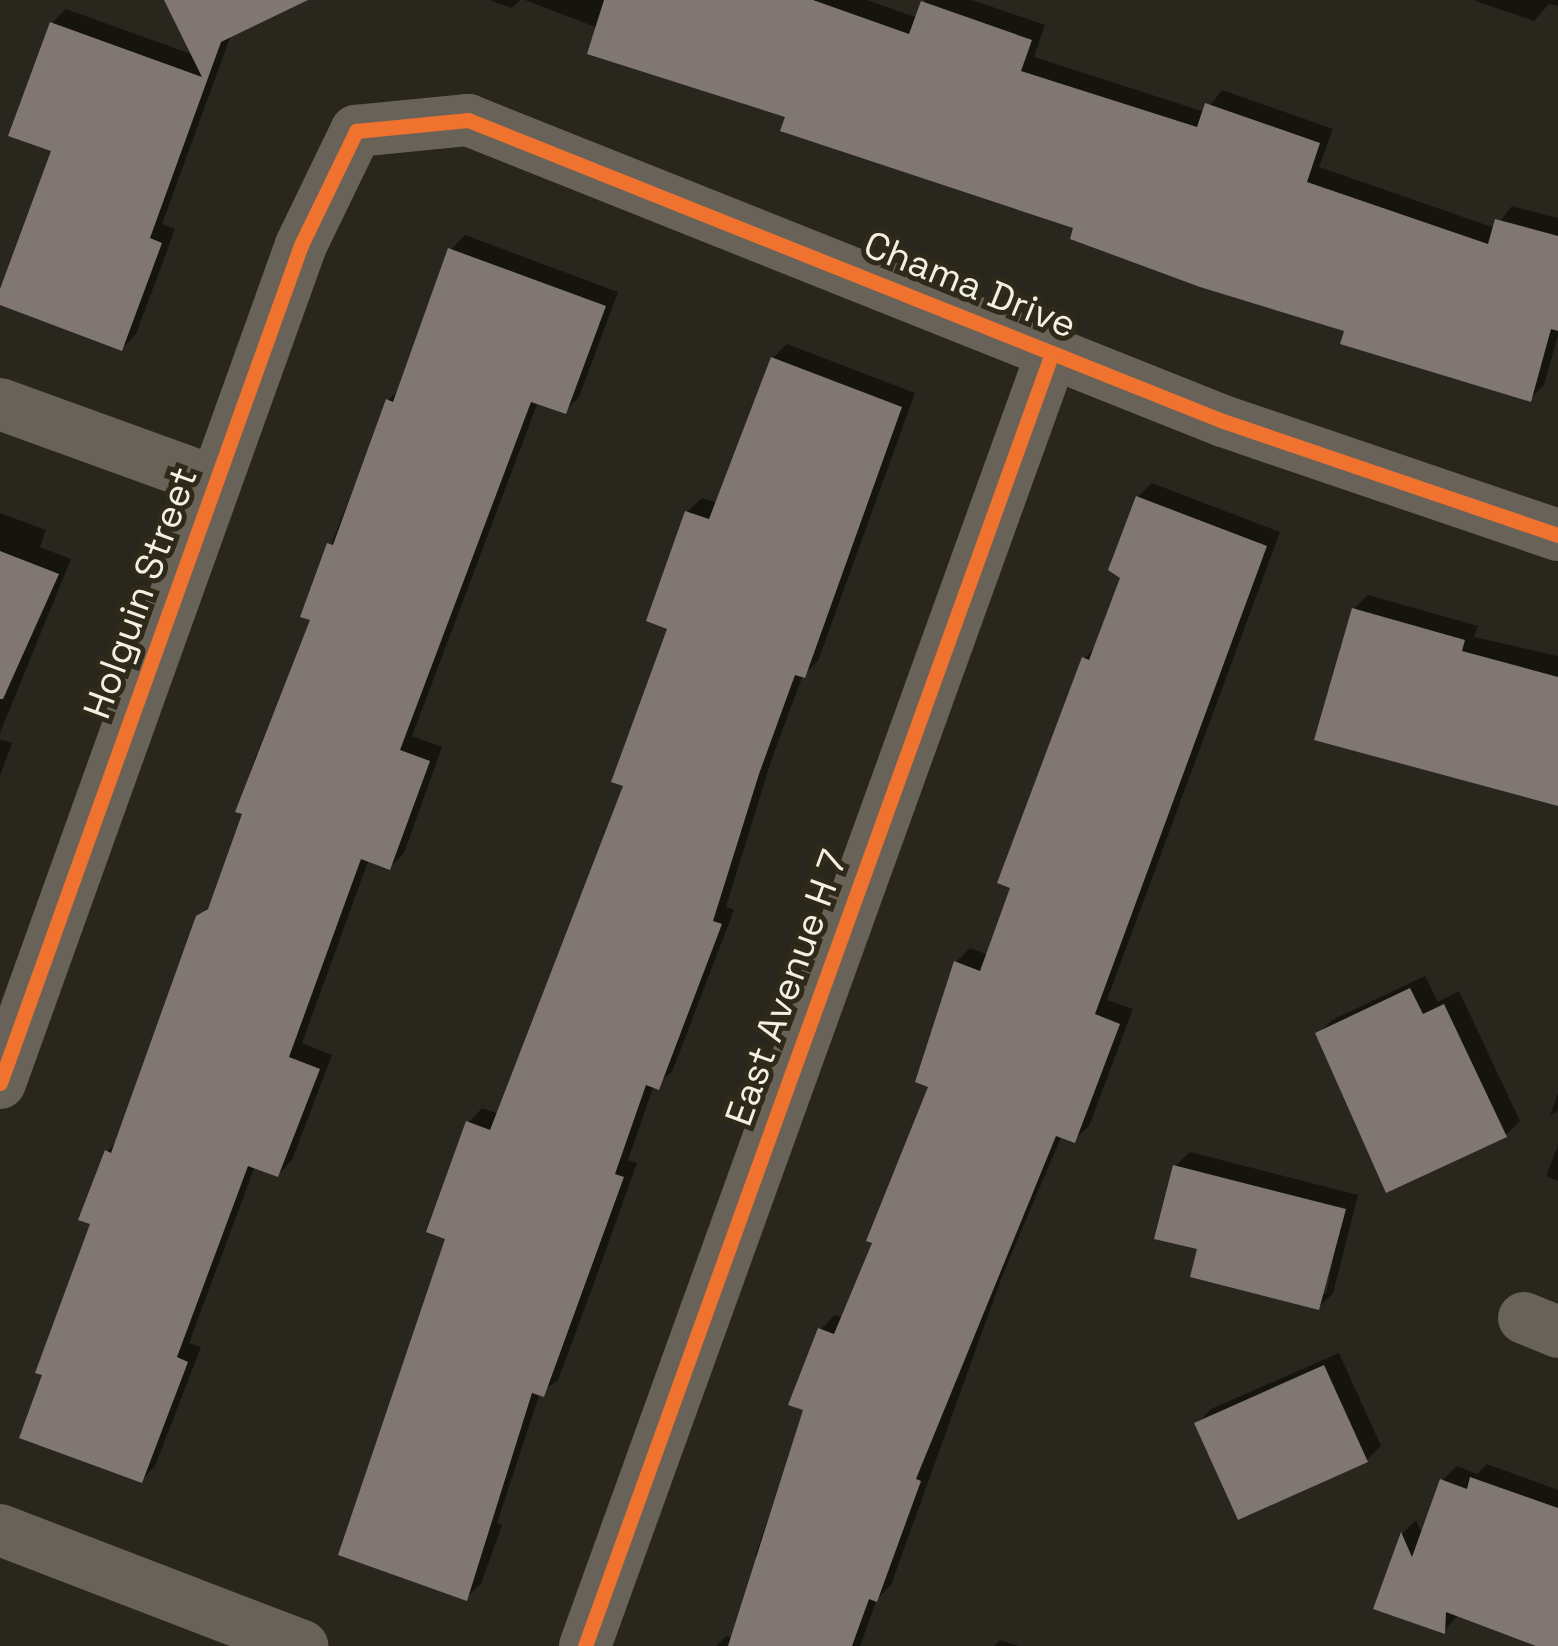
<!DOCTYPE html>
<html>
<head>
<meta charset="utf-8">
<style>
  body { margin:0 }
  #map { position:relative; width:1558px; height:1646px; overflow:hidden; background:#29261d; font-family:"Space Grotesk",sans-serif }
  div>[style] { position:absolute }
  [style*='--x'] { left:calc(var(--x)*1px); top:calc(var(--y)*1px); width:calc(var(--w)*1px); rotate:calc(var(--a)*1deg) }
  .shadow>* { inset:0; background:#0007 }
  .building>* { inset:0; background:#817772 }
  .street>* { height:52px; margin:-26px; padding:0 26px; transform-origin:26px; border-radius:26px; background:#696258 }
  .cycleway>* { height:15px; margin:-7.5px; padding:0 7.5px; transform-origin:7.5px; border-radius:7.5px; background:#ef722f }
  span { translate:-50% -50%; white-space:nowrap; text-align:center; line-height:1.15; -webkit-text-stroke:10px #2e2918; paint-order:stroke }
  .street-label { font-size:38px; color:#f2efe4 }
</style>
</head>
<body>
<div id="map">
  <div class="shadow">
    <i style="clip-path:polygon(167px 0,302px 0,231px 35px,162px 224px,175px 229px,136px 334px,122px 348px,0 302px,0 296px,55px 150px,52px 23px,66px 9px,194px 55px)"></i>
    <i style="clip-path:polygon(489px 0,520px 0,512px 8px)"></i>
    <i style="clip-path:polygon(525px 0,867px 0,918px 18px,925px 0,972px 0,1045px 25px,1034px 57px,1205px 112px,1222px 90px,1333px 129px,1319px 167px,1495px 228px,1512px 206px,1558px 218px,1558px 335px,1544px 385px,1530px 399px,1343px 343px,1348px 329px,1262px 306px,1073px 237px,1076px 227px,788px 115px,590px 52px,598px 28px)"></i>
    <i style="clip-path:polygon(1473px 0,1558px 0,1558px 6px,1549px 4px,1534px 21px)"></i>
    <i style="clip-path:polygon(465px 235px,618px 292px,579px 397px,565px 411px,538px 402px,412px 736px,442px 747px,404px 853px,390px 867px,369px 859px,302px 1043px,332px 1055px,292px 1160px,278px 1175px,255px 1166px,189px 1343px,201px 1347px,155px 1466px,141px 1481px,94px 1222px,107px 1152px,118px 1140px,198px 918px,213px 902px,246px 813px,238px 810px,254px 761px,313px 619px,303px 616px,388px 401px,400px 388px,451px 250px)"></i>
    <i style="clip-path:polygon(787px 344px,915px 393px,818px 661px,803px 675px,772px 758px,726px 907px,734px 910px,672px 1072px,654px 1085px,628px 1160px,637px 1163px,598px 1272px,558px 1380px,540px 1393px,497px 1523px,502px 1525px,481px 1584px,466px 1598px,448px 1237px,468px 1123px,482px 1108px,499px 1114px,627px 785px,670px 628px,687px 512px,702px 498px,718px 503px,773px 358px)"></i>
    <i style="clip-path:polygon(1152px 483px,1280px 532px,1107px 1000px,1133px 1009px,1089px 1126px,1074px 1140px,1062px 1135px,1003px 1274px,891px 1585px,877px 1599px,860px 1646px,716px 1646px,726px 1636px,733px 1638px,762px 1558px,755px 1556px,806px 1409px,821px 1329px,835px 1315px,843px 1318px,932px 1086px,956px 962px,970px 948px,989px 955px,1084px 659px,1097px 646px,1123px 577px,1138px 497px)"></i>
    <i style="clip-path:polygon(0 513px,46px 530px,40px 547px,71px 559px,0 733px)"></i>
    <i style="clip-path:polygon(1368px 595px,1478px 626px,1474px 637px,1558px 656px,1558px 803px,1354px 609px)"></i>
    <i style="clip-path:polygon(0 739px,12px 743px,0 776px)"></i>
    <i style="clip-path:polygon(1425px 976px,1438px 1002px,1459px 991px,1520px 1121px,1506px 1135px,1318px 1034px,1332px 1020px)"></i>
    <i style="clip-path:polygon(1558px 1093px,1558px 1111px,1550px 1115px)"></i>
    <i style="clip-path:polygon(1558px 1145px,1558px 1181px,1546px 1176px)"></i>
    <i style="clip-path:polygon(evenodd,1190px 1152px,1358px 1195px,1333px 1293px,1319px 1307px,1200px 1248px,1175px 1166px,1190px 1152px,1346px 1196px,1326px 1294px,1321px 1294px,1346px 1196px)"></i>
    <i style="clip-path:polygon(1339px 1353px,1381px 1446px,1367px 1460px,1197px 1424px,1211px 1409px)"></i>
    <i style="clip-path:polygon(1487px 1464px,1558px 1490px,1558px 1646px,1459px 1614px,1444px 1631px,1376px 1607px,1403px 1533px,1416px 1520px,1423px 1535px,1442px 1481px,1457px 1466px,1477px 1474px)"></i>
    <i style="clip-path:polygon(1000px 1640px,1018px 1646px,994px 1646px)"></i>
  </div>
  <div class="building">
    <i style="clip-path:polygon(164px 0,308px 0,221px 42px,150px 238px,162px 243px,122px 351px,0 305px,0 289px,51px 151px,8px 136px,50px 22px,202px 77px)"></i>
    <i style="clip-path:polygon(604px 0,813px 0,909px 34px,921px 1px,1032px 40px,1021px 71px,1197px 127px,1205px 103px,1320px 143px,1307px 182px,1488px 244px,1495px 219px,1558px 236px,1558px 331px,1551px 329px,1531px 402px,1340px 344px,1344px 331px,1200px 287px,1070px 239px,1073px 228px,780px 131px,785px 117px,587px 54px)"></i>
    <i style="clip-path:polygon(448px 248px,606px 306px,566px 414px,531px 402px,400px 750px,430px 761px,390px 870px,361px 859px,289px 1057px,320px 1069px,278px 1177px,248px 1166px,177px 1357px,188px 1362px,142px 1483px,19px 1438px,42px 1375px,35px 1373px,90px 1224px,78px 1220px,105px 1150px,111px 1153px,196px 916px,208px 909px,242px 814px,235px 812px,310px 620px,300px 617px,327px 543px,333px 545px,386px 399px,393px 402px)"></i>
    <i style="clip-path:polygon(771px 357px,902px 407px,805px 678px,795px 675px,759px 774px,713px 921px,722px 924px,659px 1090px,646px 1085px,615px 1174px,624px 1177px,544px 1397px,532px 1393px,467px 1601px,338px 1555px,445px 1239px,426px 1232px,466px 1121px,490px 1130px,623px 786px,611px 782px,667px 629px,646px 621px,685px 511px,709px 519px)"></i>
    <i style="clip-path:polygon(1136px 496px,1267px 546px,1095px 1014px,1120px 1024px,1075px 1143px,1056px 1136px,916px 1479px,921px 1481px,877px 1602px,869px 1599px,852px 1646px,728px 1646px,803px 1410px,788px 1405px,818px 1328px,834px 1334px,872px 1243px,866px 1241px,928px 1087px,915px 1082px,954px 961px,980px 971px,1010px 888px,997px 883px,1082px 657px,1089px 660px,1120px 578px,1108px 570px)"></i>
    <i style="clip-path:polygon(0 551px,59px 574px,3px 699px,0 699px)"></i>
    <i style="clip-path:polygon(1352px 608px,1465px 640px,1462px 651px,1558px 677px,1558px 806px,1314px 740px)"></i>
    <i style="clip-path:polygon(1410px 988px,1423px 1014px,1444px 1004px,1507px 1137px,1386px 1193px,1315px 1033px)"></i>
    <i style="clip-path:polygon(1173px 1165px,1346px 1209px,1319px 1310px,1190px 1277px,1197px 1249px,1154px 1239px)"></i>
    <i style="clip-path:polygon(1324px 1365px,1368px 1462px,1238px 1520px,1194px 1423px)"></i>
    <i style="clip-path:polygon(1470px 1477px,1558px 1508px,1558px 1646px,1536px 1646px,1446px 1612px,1445px 1634px,1373px 1609px,1401px 1532px,1412px 1557px,1440px 1479px,1467px 1489px)"></i>
  </div>
  <div class="street">
    <i style="--x:0;--y:404;--w:229;--a:19.9"></i>
    <i style="--x:0;--y:1083;--w:890;--a:-70.24"></i>
    <i style="--x:301;--y:245;--w:127;--a:-64.2"></i>
    <i style="--x:356;--y:131;--w:113;--a:-5.6"></i>
    <i style="--x:468;--y:120;--w:813;--a:21.74"></i>
    <i style="--x:1223;--y:421;--w:354;--a:18.8"></i>
    <i style="--x:1524;--y:1318;--w:37;--a:22"></i>
    <i style="--x:0;--y:1530;--w:324;--a:21"></i>
    <i style="--x:585;--y:1646;--w:1375;--a:-70.14"></i>
  </div>
  <div class="cycleway">
    <i style="--x:0;--y:1083;--w:890;--a:-70.24"></i>
    <i style="--x:301;--y:245;--w:127;--a:-64.2"></i>
    <i style="--x:356;--y:131;--w:113;--a:-5.6"></i>
    <i style="--x:468;--y:120;--w:813;--a:21.74"></i>
    <i style="--x:1223;--y:421;--w:354;--a:18.8"></i>
    <i style="--x:585;--y:1646;--w:1375;--a:-70.14"></i>
  </div>
  <div class="street-label">
    <span style="left:970px;top:285px;rotate:22deg">Chama Drive</span>
    <span style="left:141px;top:593px;rotate:-70deg">Holguin Street</span>
    <span style="left:787px;top:988px;rotate:-70deg">East Avenue H 7</span>
  </div>
</div>
</body>
</html>
